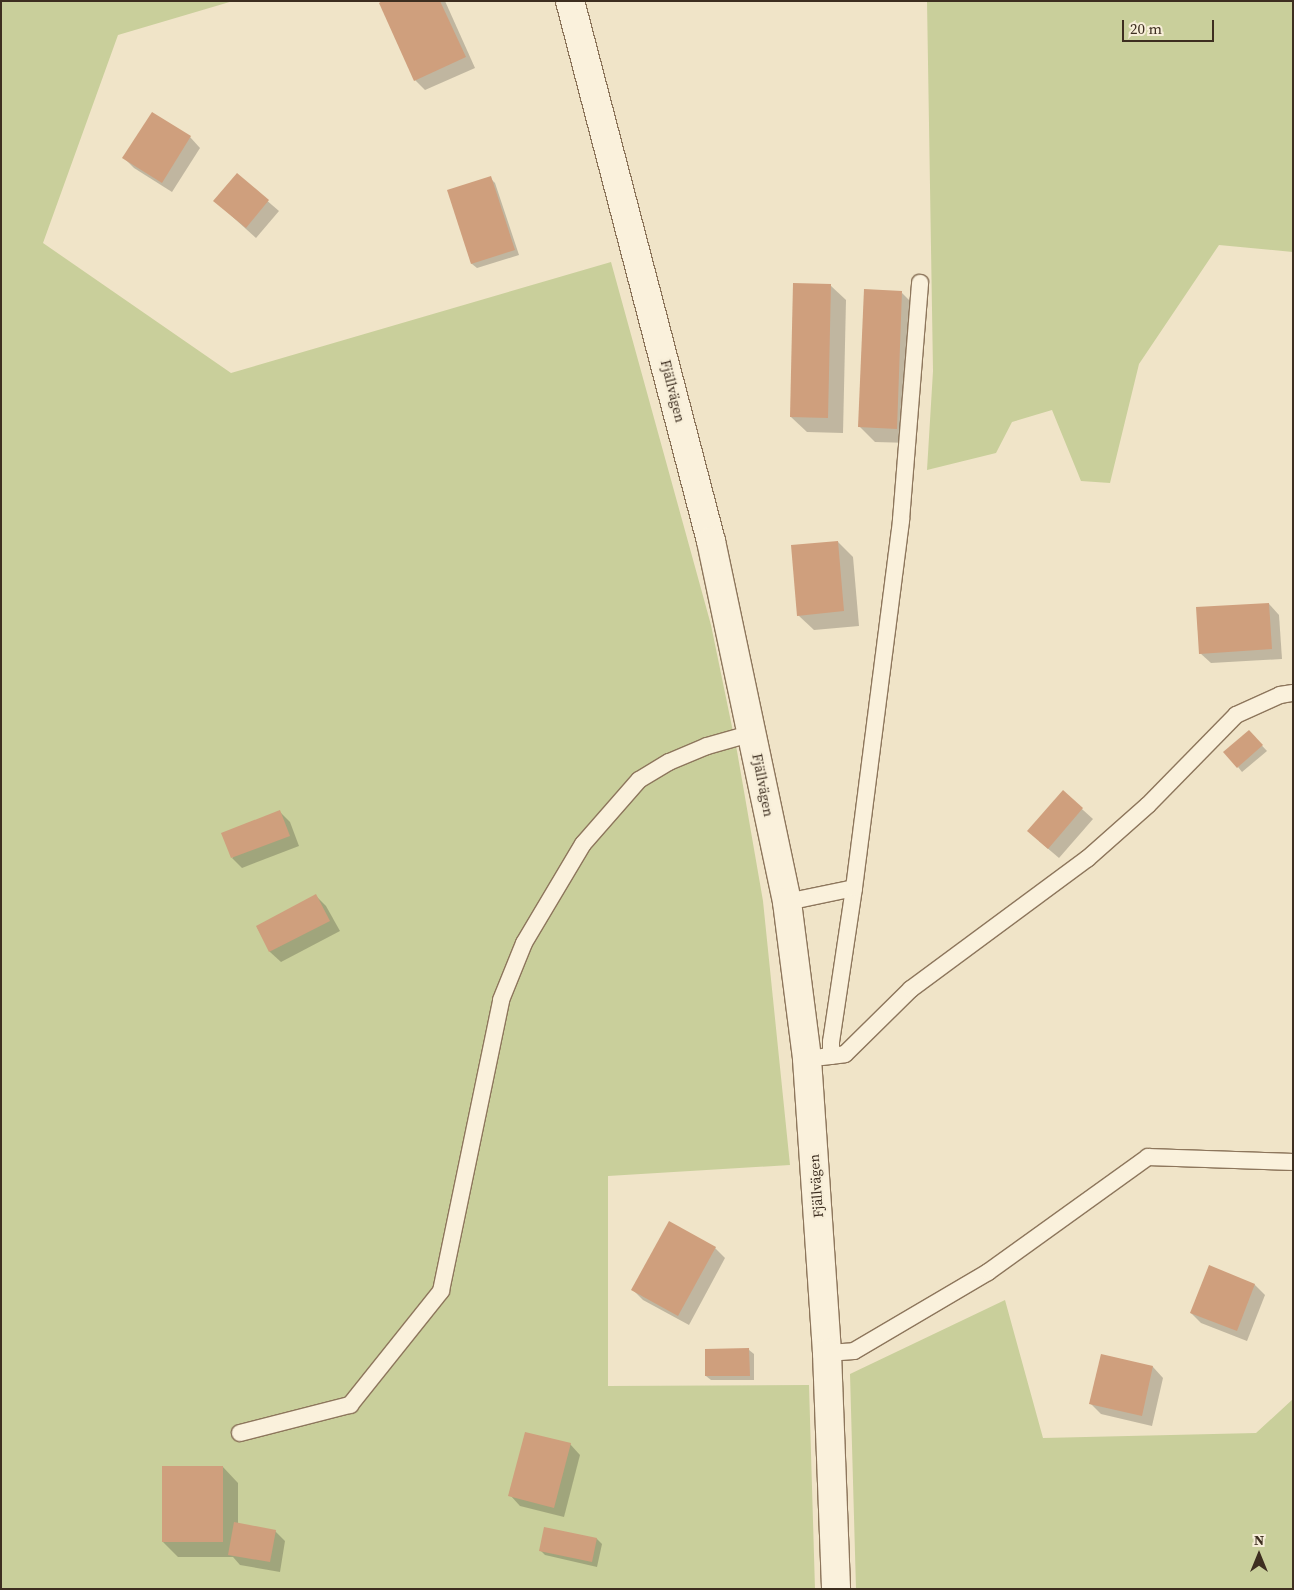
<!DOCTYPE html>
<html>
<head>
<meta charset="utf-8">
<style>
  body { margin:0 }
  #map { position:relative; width:1294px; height:1590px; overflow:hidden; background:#f0e4c8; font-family:"Source Serif 4",serif }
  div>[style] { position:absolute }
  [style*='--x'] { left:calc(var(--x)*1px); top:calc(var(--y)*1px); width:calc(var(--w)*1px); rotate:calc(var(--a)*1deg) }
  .green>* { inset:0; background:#c9cf9b }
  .shadow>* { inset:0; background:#0003 }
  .building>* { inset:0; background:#cf9f7d }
  .roads { filter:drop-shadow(1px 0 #8d765c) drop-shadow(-1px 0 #8d765c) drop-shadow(0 1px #8d765c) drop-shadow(0 -1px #8d765c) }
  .lane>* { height:16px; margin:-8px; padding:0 8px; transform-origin:8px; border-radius:8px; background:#faf1dc }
  .secondary>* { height:28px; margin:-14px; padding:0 14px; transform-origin:14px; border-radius:14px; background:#faf1dc }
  span { translate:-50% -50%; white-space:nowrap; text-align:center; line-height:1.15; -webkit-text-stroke:4.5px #f7eed8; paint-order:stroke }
  .street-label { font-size:14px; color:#3d2e20 }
  .frame { position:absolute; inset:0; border:2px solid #3d2e20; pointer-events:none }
  .north { position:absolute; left:1234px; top:1530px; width:50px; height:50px; -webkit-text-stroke:4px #f7eed8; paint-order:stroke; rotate:0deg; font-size:14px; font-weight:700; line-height:20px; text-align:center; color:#3d2e20 }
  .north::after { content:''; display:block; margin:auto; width:18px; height:22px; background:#3d2e20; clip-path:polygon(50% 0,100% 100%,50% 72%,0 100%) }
  .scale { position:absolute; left:1122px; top:20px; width:92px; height:22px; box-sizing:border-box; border:2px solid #3d2e20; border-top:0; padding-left:6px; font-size:15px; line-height:18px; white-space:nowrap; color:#3d2e20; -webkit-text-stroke:4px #f7eed8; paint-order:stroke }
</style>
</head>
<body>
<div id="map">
  <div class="green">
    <i style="clip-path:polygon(1px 1px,233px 1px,118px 35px,43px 243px,231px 373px,611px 262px,711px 625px,737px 751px,763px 901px,790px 1165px,608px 1176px,608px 1386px,809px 1385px,815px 1589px,1px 1589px)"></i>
    <i style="clip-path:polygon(927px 1px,1293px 1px,1293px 252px,1219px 245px,1139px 364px,1110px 483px,1081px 481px,1052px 410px,1012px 422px,996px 453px,927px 470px,933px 371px)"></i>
    <i style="clip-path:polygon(1005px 1300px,1043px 1438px,1256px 1433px,1293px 1399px,1293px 1589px,856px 1589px,850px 1374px)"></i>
  </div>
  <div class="shadow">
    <i style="clip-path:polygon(386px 1px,445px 1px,475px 68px,425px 90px,415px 80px)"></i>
    <i style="clip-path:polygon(190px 137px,200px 148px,172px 192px,134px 168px,124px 158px)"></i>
    <i style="clip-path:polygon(237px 175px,279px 211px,256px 238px,215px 201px)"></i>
    <i style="clip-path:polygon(490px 178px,495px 183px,519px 255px,477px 268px,472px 264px,449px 191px)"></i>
    <i style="clip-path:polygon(830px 285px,846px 300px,843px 433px,807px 432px,791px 417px)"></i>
    <i style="clip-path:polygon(902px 293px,917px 308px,912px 443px,875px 442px,860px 427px)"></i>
    <i style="clip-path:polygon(838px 542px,853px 557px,859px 626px,814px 630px,798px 615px)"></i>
    <i style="clip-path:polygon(1269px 604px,1279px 615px,1282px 659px,1211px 663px,1200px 653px)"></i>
    <i style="clip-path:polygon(1253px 736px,1267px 751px,1242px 772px,1238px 767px)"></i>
    <i style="clip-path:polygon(1063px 792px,1093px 819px,1059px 858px,1039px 841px)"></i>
    <i style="clip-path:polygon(280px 812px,290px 822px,299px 846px,242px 868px,232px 858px)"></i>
    <i style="clip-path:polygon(316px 896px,326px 906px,340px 931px,281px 962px,270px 952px,257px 927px)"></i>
    <i style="clip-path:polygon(715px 1248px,725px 1258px,689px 1325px,643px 1300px,633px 1290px)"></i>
    <i style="clip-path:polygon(1209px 1267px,1255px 1285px,1265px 1295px,1247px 1341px,1201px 1323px,1191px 1313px)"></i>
    <i style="clip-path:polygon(749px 1350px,754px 1354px,754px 1380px,711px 1380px,706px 1376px)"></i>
    <i style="clip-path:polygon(1102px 1356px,1153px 1367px,1163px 1378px,1152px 1426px,1101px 1414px,1090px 1403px)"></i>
    <i style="clip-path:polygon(570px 1444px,580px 1455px,564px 1517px,520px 1506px,510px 1495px)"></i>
    <i style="clip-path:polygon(223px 1467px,238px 1483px,238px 1524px,275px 1531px,285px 1541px,280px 1572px,240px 1565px,233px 1557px,178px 1557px,163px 1542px)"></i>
    <i style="clip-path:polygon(545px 1528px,597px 1539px,602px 1544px,597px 1567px,545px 1555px,540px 1550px)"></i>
  </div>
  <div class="building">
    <i style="clip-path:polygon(382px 1px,440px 1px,466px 57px,414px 81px,379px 3px)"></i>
    <i style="clip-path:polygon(152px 112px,191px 136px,162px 183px,122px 158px)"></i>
    <i style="clip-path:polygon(237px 173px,269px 200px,246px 228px,213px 201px)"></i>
    <i style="clip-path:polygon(491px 176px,515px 250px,471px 264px,447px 190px)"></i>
    <i style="clip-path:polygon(793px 283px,831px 284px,828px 418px,790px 417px)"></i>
    <i style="clip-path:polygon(864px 289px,902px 291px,897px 429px,858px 427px)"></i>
    <i style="clip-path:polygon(838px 541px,844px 611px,797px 616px,791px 545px)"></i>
    <i style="clip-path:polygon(1269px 603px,1272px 649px,1199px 654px,1196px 607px)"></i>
    <i style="clip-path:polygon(1249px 730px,1263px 745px,1237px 768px,1223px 752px)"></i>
    <i style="clip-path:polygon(1063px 790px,1083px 808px,1048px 849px,1027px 831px)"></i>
    <i style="clip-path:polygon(280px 810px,290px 836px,231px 858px,221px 833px)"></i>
    <i style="clip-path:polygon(316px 894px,330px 921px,269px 952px,256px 926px)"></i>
    <i style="clip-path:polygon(669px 1221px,716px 1247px,678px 1316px,631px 1290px)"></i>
    <i style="clip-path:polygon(1209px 1265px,1255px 1284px,1237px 1331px,1190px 1313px)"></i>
    <i style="clip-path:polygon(749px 1348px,750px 1376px,705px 1376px,705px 1349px)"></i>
    <i style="clip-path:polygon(1101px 1354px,1153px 1366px,1142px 1416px,1089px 1404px)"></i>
    <i style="clip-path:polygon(525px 1432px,571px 1443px,554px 1508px,508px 1496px)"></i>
    <i style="clip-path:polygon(162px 1466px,223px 1466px,223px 1542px,162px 1542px)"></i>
    <i style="clip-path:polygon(234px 1522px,276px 1530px,270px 1562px,228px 1555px)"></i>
    <i style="clip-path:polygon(544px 1527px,597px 1538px,592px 1562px,539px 1551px)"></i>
  </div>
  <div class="roads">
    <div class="lane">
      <i style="--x:787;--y:902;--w:68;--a:-11.8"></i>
      <i style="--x:831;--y:1056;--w:14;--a:-90"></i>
      <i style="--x:831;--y:1042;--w:156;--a:-81.5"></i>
      <i style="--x:854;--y:888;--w:371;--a:-82.7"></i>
      <i style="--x:901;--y:520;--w:238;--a:-85.4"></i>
      <i style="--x:822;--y:1057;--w:23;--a:-7"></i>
      <i style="--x:845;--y:1054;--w:93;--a:-44.6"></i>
      <i style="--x:911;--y:989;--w:219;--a:-36.5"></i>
      <i style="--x:1087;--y:859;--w:81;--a:-41.5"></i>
      <i style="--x:1148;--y:805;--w:126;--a:-45.6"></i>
      <i style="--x:1236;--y:715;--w:48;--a:-24.4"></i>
      <i style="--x:1280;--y:695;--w:13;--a:-9"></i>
      <i style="--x:827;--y:1353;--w:27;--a:-4"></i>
      <i style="--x:854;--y:1351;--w:156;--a:-30.5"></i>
      <i style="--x:988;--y:1272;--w:197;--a:-35.7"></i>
      <i style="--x:1148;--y:1157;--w:145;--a:2"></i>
      <i style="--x:240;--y:1433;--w:114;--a:-14.3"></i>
      <i style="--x:350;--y:1405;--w:146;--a:-51.4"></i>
      <i style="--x:441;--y:1291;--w:297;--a:-78.3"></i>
      <i style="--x:501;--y:1000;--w:61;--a:-68"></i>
      <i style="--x:524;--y:943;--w:115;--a:-59.2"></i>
      <i style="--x:583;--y:844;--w:85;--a:-48.8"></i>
      <i style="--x:639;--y:780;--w:35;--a:-31"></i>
      <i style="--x:669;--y:762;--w:41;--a:-22.8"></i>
      <i style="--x:707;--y:746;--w:48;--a:-15.8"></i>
    </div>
    <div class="secondary">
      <i style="--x:570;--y:1;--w:558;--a:75.37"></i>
      <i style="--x:711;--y:541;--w:369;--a:78.1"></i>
      <i style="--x:787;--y:902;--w:158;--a:82.7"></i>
      <i style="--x:807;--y:1059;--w:295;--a:86.1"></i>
      <i style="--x:827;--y:1353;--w:236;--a:87.8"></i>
    </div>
  </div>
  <div class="street-label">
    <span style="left:673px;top:391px;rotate:76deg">Fjällvägen</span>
    <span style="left:763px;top:785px;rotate:79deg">Fjällvägen</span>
    <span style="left:816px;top:1186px;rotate:-94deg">Fjällvägen</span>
  </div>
  <div class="frame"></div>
  <div class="north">N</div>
  <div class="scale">20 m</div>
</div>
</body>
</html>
